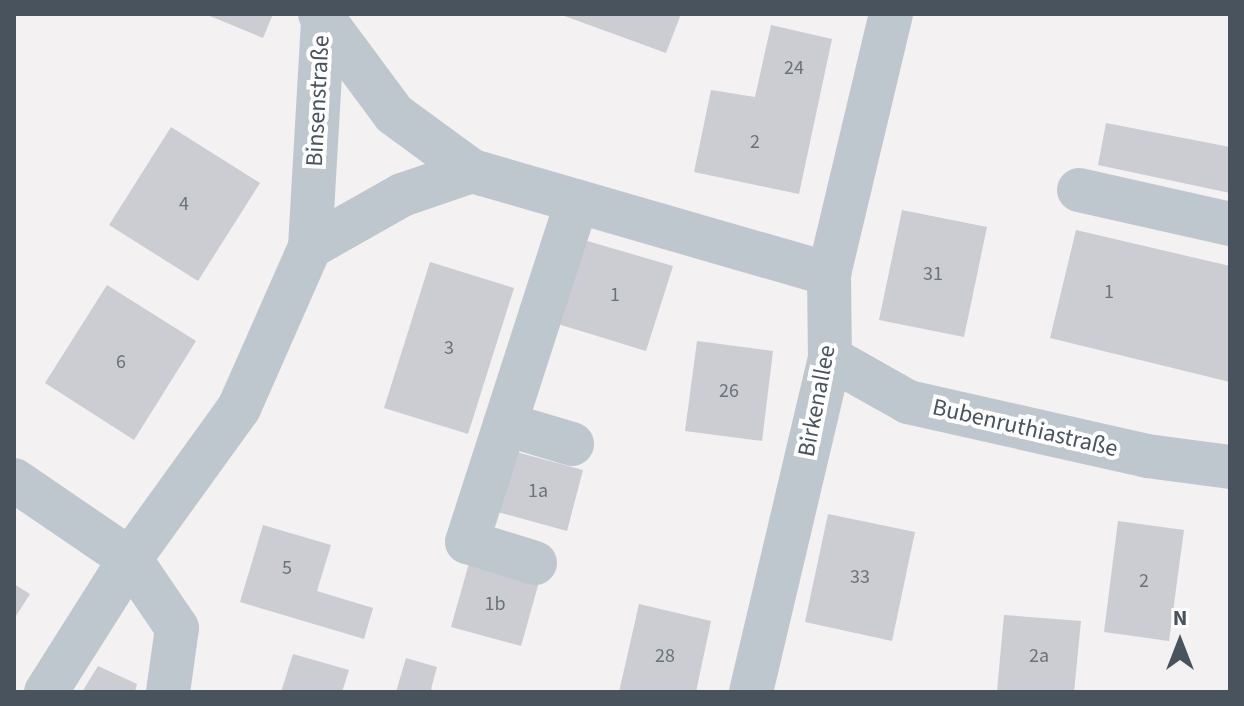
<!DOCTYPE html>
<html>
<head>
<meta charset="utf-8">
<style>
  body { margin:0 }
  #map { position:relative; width:1244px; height:706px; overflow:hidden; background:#f3f1f1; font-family:"Source Sans 3",sans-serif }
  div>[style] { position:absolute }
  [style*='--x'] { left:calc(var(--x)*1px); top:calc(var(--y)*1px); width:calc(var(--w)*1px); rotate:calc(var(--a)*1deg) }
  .building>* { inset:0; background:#cbcdd3 }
  .minor>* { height:44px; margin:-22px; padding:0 22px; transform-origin:22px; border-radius:22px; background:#bfc7ce }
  span { translate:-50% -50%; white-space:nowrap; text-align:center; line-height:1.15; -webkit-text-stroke:8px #fff; paint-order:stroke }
  .number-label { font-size:20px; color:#6a727a }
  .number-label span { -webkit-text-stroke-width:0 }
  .street-label { font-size:24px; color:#49535d }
  .frame { position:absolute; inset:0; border:16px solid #49535d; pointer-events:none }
  .north { position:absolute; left:1140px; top:602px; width:80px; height:80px; -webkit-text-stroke:6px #fff; paint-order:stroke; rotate:0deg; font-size:22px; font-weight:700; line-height:32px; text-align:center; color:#49535d }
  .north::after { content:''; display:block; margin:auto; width:28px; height:36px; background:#49535d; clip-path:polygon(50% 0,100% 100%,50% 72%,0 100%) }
</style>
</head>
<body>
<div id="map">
  <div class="building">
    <i style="clip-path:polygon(205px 14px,273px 14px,263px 38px)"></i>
    <i style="clip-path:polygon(559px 14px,681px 14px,666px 53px)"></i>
    <i style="clip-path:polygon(771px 25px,832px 39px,799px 194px,694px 172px,711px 90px,755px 97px)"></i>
    <i style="clip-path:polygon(1106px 123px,1230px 147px,1230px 193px,1098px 165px)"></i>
    <i style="clip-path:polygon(171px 127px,260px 183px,198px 281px,109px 225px)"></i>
    <i style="clip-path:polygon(902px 210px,987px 227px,964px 337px,879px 320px)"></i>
    <i style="clip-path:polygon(1076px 230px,1230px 266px,1230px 382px,1050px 338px)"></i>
    <i style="clip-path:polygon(584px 240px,673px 266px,646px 351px,558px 324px)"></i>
    <i style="clip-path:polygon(430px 262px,514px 288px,468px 434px,384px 408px)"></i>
    <i style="clip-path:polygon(107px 285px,196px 341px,134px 440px,45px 383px)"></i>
    <i style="clip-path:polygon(697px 341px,773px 351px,762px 441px,685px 431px)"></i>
    <i style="clip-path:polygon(509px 450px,583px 470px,567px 531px,494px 511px)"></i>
    <i style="clip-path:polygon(828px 514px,915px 532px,892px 641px,805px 622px)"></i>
    <i style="clip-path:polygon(1118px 521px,1184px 530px,1169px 641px,1104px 632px)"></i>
    <i style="clip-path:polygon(263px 525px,331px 545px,317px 591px,373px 608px,364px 639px,240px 602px)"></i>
    <i style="clip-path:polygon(469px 563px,539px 582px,521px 646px,451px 627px)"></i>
    <i style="clip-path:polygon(14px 584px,30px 594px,14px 619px)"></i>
    <i style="clip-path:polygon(639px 604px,711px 621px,696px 692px,619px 692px)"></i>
    <i style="clip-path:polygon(1004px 615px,1081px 621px,1074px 692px,997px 691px)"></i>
    <i style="clip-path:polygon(293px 654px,349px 670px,342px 692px,281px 692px)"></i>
    <i style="clip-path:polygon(406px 658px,437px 667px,431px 689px,438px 692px,396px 692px)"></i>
    <i style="clip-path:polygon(98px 666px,137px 684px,135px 692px,82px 692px)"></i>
  </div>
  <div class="minor">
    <i style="--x:320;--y:14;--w:124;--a:53.5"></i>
    <i style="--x:394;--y:114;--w:97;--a:36.2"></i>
    <i style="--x:472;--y:171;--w:372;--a:16.1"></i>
    <i style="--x:1079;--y:190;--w:155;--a:12.7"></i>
    <i style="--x:310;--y:247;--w:106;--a:-29.5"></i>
    <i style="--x:402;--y:195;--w:74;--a:-18.9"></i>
    <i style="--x:830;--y:358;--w:90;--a:29.4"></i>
    <i style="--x:908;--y:402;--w:245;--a:12.7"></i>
    <i style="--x:1147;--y:456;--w:84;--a:7.5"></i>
    <i style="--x:505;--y:424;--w:70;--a:16.6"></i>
    <i style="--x:14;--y:480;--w:140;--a:34.3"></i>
    <i style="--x:130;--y:559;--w:83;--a:55.7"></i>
    <i style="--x:177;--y:628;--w:65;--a:98"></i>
    <i style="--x:535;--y:563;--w:71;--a:-162.8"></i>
    <i style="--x:467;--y:542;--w:358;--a:-72.1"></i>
    <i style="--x:46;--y:692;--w:157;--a:-57.7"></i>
    <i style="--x:130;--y:559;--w:186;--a:-54.2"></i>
    <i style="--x:239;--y:408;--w:176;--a:-66.2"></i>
    <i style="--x:310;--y:247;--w:224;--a:-86.7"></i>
    <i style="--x:751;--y:692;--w:343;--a:-76.7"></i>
    <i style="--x:830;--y:358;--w:84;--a:-90.7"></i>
    <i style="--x:829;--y:274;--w:267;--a:-76.6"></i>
  </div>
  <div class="number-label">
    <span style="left:794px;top:68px">24</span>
    <span style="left:755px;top:142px">2</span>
    <span style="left:184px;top:204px">4</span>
    <span style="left:933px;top:274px">31</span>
    <span style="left:1109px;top:292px">1</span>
    <span style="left:615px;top:295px">1</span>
    <span style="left:449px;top:348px">3</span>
    <span style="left:121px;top:362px">6</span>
    <span style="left:729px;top:391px">26</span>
    <span style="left:538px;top:491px">1a</span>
    <span style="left:287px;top:568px">5</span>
    <span style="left:860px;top:577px">33</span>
    <span style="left:1144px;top:581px">2</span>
    <span style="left:495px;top:604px">1b</span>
    <span style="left:665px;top:656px">28</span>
    <span style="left:1039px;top:656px">2a</span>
  </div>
  <div class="street-label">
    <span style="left:318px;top:101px;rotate:-87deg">Binsenstraße</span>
    <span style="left:817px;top:401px;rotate:-79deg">Birkenallee</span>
    <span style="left:1025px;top:428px;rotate:13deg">Bubenruthiastraße</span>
  </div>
  <div class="frame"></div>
  <div class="north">N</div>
</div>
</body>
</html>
